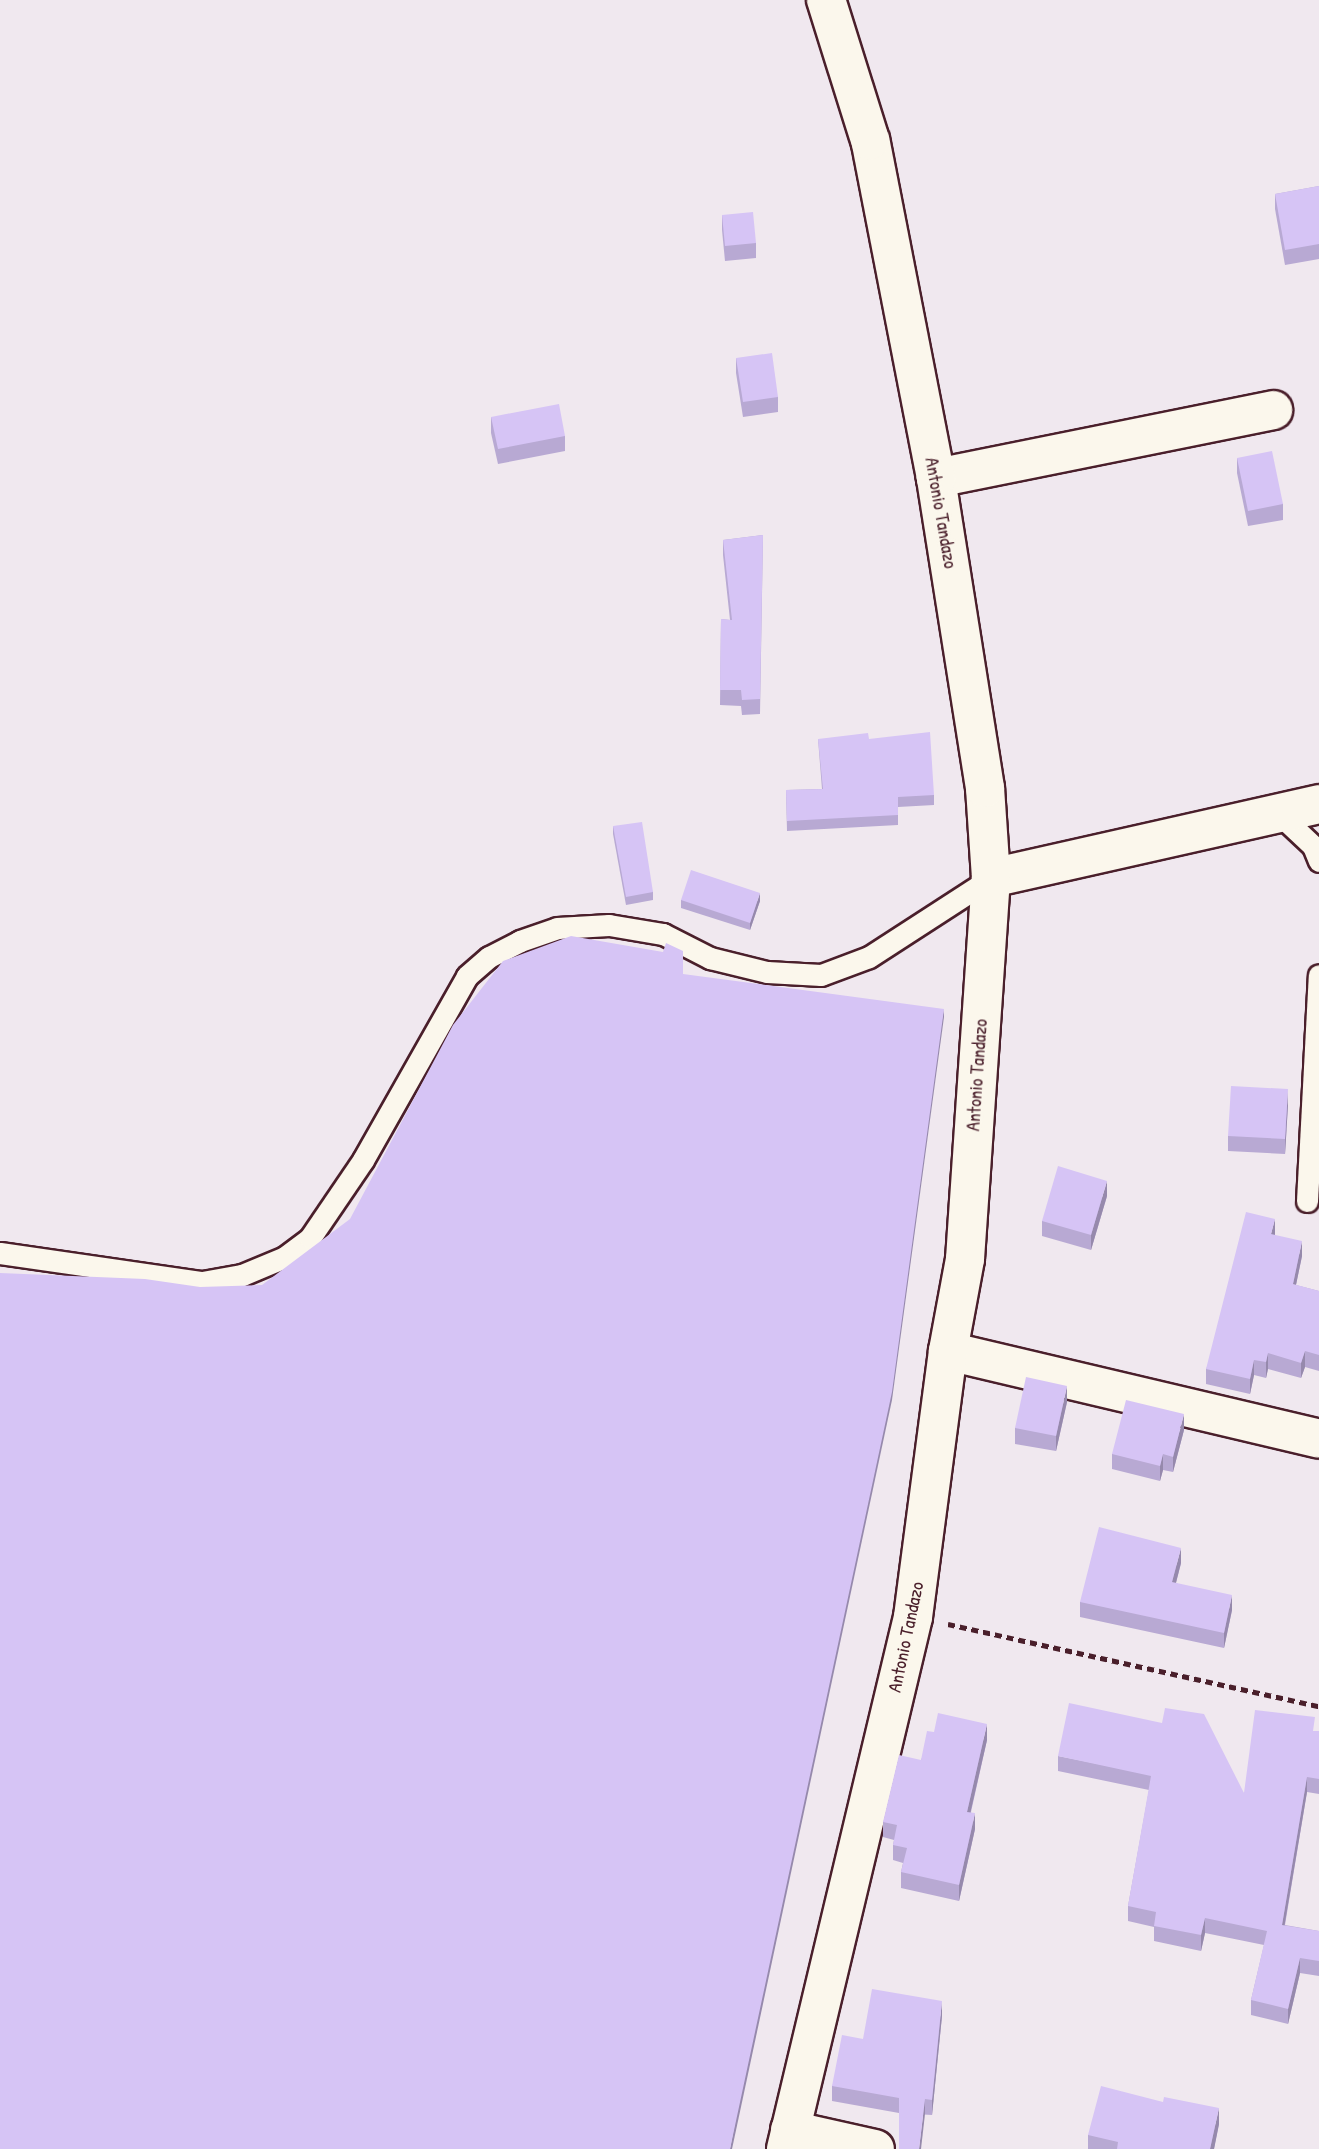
<!DOCTYPE html>
<html>
<head>
<meta charset="utf-8">
<style>
  body { margin:0 }
  #map { position:relative; width:1319px; height:2149px; overflow:hidden; background:#f0e8ef; font-family:"Patrick Hand",sans-serif }
  div>[style] { position:absolute }
  [style*='--x'] { left:calc(var(--x)*1px); top:calc(var(--y)*1px); width:calc(var(--w)*1px); rotate:calc(var(--a)*1deg) }
  .path>* { height:4.5px; margin-top:-2.25px; transform-origin:0; background:repeating-linear-gradient(90deg,#4a1f2b 0 7px,transparent 0 12px) }
  .roads { filter:drop-shadow(2px 0 #4a1f2b) drop-shadow(-2px 0 #4a1f2b) drop-shadow(0 2px #4a1f2b) drop-shadow(0 -2px #4a1f2b) }
  .lane>* { height:21px; margin:-10.5px; padding:0 10.5px; transform-origin:10.5px; border-radius:10.5px; background:#fbf7ec }
  .street>* { height:38px; margin:-19px; padding:0 19px; transform-origin:19px; border-radius:19px; background:#fbf7ec }
  .wall>* { inset:0; background:#b8a9d3 }
  .shaded-wall>* { inset:0; background:#9689ac }
  .building>* { inset:0; background:#d6c4f5 }
  span { translate:-50% -50%; white-space:nowrap; text-align:center; line-height:1.15; -webkit-text-stroke:5px #fbf7ec; paint-order:stroke }
  .street-label { font-size:19px; color:#4a1f2b }
</style>
</head>
<body>
<div id="map">
  <div class="path">
    <i style="--x:948;--y:1624;--w:380;--a:12.5"></i>
  </div>
  <div class="roads">
    <div class="lane">
      <i style="--x:1278;--y:813;--w:48;--a:43.3"></i>
      <i style="--x:1313;--y:846;--w:16;--a:68"></i>
      <i style="--x:1307;--y:1201;--w:226;--a:-87"></i>
      <i style="--x:0;--y:1253;--w:204;--a:8.2"></i>
      <i style="--x:202;--y:1282;--w:41;--a:-9.9"></i>
      <i style="--x:242;--y:1275;--w:47;--a:-22.7"></i>
      <i style="--x:285;--y:1257;--w:31;--a:-37"></i>
      <i style="--x:310;--y:1238;--w:94;--a:-55.8"></i>
      <i style="--x:363;--y:1160;--w:211;--a:-60.5"></i>
      <i style="--x:467;--y:976;--w:29;--a:-41"></i>
      <i style="--x:489;--y:957;--w:35;--a:-27"></i>
      <i style="--x:520;--y:941;--w:39;--a:-19"></i>
      <i style="--x:557;--y:928;--w:52;--a:-3.3"></i>
      <i style="--x:609;--y:925;--w:55;--a:9.5"></i>
      <i style="--x:663;--y:934;--w:53;--a:27.1"></i>
      <i style="--x:710;--y:958;--w:59;--a:13.8"></i>
      <i style="--x:767;--y:972;--w:54;--a:3.2"></i>
      <i style="--x:821;--y:975;--w:51;--a:-20.6"></i>
      <i style="--x:869;--y:957;--w:145;--a:-32.9"></i>
    </div>
    <div class="street">
      <i style="--x:936;--y:478;--w:344;--a:-11.4"></i>
      <i style="--x:991;--y:878;--w:336;--a:-12.7"></i>
      <i style="--x:948;--y:1351;--w:381;--a:13.3"></i>
      <i style="--x:790;--y:2130;--w:87;--a:12.6"></i>
      <i style="--x:786;--y:2149;--w:547;--a:-76.57"></i>
      <i style="--x:913;--y:1617;--w:268;--a:-82.5"></i>
      <i style="--x:948;--y:1351;--w:94;--a:-79.5"></i>
      <i style="--x:965;--y:1259;--w:382;--a:-86.1"></i>
      <i style="--x:991;--y:878;--w:90;--a:-93.8"></i>
      <i style="--x:985;--y:788;--w:314;--a:-99"></i>
      <i style="--x:936;--y:478;--w:344;--a:-101"></i>
      <i style="--x:870;--y:140;--w:147;--a:-107.4"></i>
    </div>
  </div>
  <div class="wall">
    <i style="clip-path:polygon(1319px 186px,1319px 259px,1285px 265px,1275px 209px,1275px 194px)"></i>
    <i style="clip-path:polygon(722px 215px,756px 243px,756px 258px,725px 261px,722px 230px)"></i>
    <i style="clip-path:polygon(736px 358px,778px 397px,778px 412px,743px 417px,736px 373px)"></i>
    <i style="clip-path:polygon(491px 417px,565px 436px,565px 451px,498px 464px,491px 433px)"></i>
    <i style="clip-path:polygon(1237px 458px,1283px 504px,1283px 520px,1248px 526px,1237px 473px)"></i>
    <i style="clip-path:polygon(763px 535px,760px 714px,742px 715px,741px 706px,720px 705px,721px 619px,730px 620px,723px 555px,723px 540px)"></i>
    <i style="clip-path:polygon(818px 739px,934px 795px,934px 805px,898px 807px,898px 825px,787px 831px,786px 790px,822px 789px)"></i>
    <i style="clip-path:polygon(613px 826px,653px 892px,653px 900px,626px 905px,613px 834px)"></i>
    <i style="clip-path:polygon(681px 900px,760px 901px,750px 930px,681px 908px)"></i>
    <i style="clip-path:polygon(1288px 1105px,1285px 1154px,1228px 1151px,1228px 1136px)"></i>
    <i style="clip-path:polygon(1107px 1196px,1091px 1250px,1042px 1236px,1042px 1221px)"></i>
    <i style="clip-path:polygon(1275px 1235px,1302px 1256px,1296px 1285px,1319px 1291px,1319px 1371px,1305px 1367px,1301px 1378px,1268px 1369px,1266px 1378px,1254px 1375px,1250px 1394px,1206px 1384px,1206px 1369px)"></i>
    <i style="clip-path:polygon(1067px 1402px,1056px 1451px,1015px 1444px,1015px 1428px)"></i>
    <i style="clip-path:polygon(1184px 1430px,1173px 1472px,1163px 1470px,1160px 1481px,1112px 1469px,1112px 1454px)"></i>
    <i style="clip-path:polygon(1181px 1563px,1176px 1583px,1232px 1610px,1224px 1648px,1080px 1617px,1080px 1602px)"></i>
    <i style="clip-path:polygon(1315px 1731px,1319px 1731px,1319px 1794px,1307px 1792px,1285px 1925px,1319px 1931px,1319px 1976px,1300px 1973px,1288px 2024px,1251px 2015px,1251px 2000px,1264px 1945px,1205px 1933px,1201px 1951px,1154px 1941px,1154px 1927px,1128px 1921px,1128px 1906px,1149px 1790px,1058px 1771px,1058px 1756px,1244px 1793px)"></i>
    <i style="clip-path:polygon(934px 1732px,987px 1740px,971px 1812px,975px 1829px,959px 1901px,901px 1888px,901px 1872px,903px 1863px,893px 1860px,893px 1845px,894px 1840px,883px 1837px,883px 1822px,921px 1760px)"></i>
    <i style="clip-path:polygon(942px 2016px,932px 2115px,899px 2113px,832px 2101px,832px 2086px,863px 2039px)"></i>
    <i style="clip-path:polygon(1219px 2124px,1214px 2149px,1088px 2149px,1088px 2135px)"></i>
  </div>
  <div class="shaded-wall">
    <i style="clip-path:polygon(760px 893px,760px 901px,750px 930px,750px 923px)"></i>
    <i style="clip-path:polygon(944px 1009px,944px 1017px,892px 1400px,732px 2149px,730px 2149px)"></i>
    <i style="clip-path:polygon(1288px 1089px,1288px 1105px,1285px 1154px,1285px 1139px)"></i>
    <i style="clip-path:polygon(1107px 1181px,1107px 1196px,1091px 1250px,1091px 1235px)"></i>
    <i style="clip-path:polygon(1275px 1219px,1275px 1235px,1271px 1250px,1271px 1234px)"></i>
    <i style="clip-path:polygon(1302px 1241px,1302px 1256px,1293px 1299px,1293px 1284px)"></i>
    <i style="clip-path:polygon(1305px 1351px,1305px 1367px,1301px 1378px,1301px 1363px)"></i>
    <i style="clip-path:polygon(1268px 1353px,1268px 1369px,1266px 1378px,1266px 1362px)"></i>
    <i style="clip-path:polygon(1254px 1360px,1254px 1375px,1250px 1394px,1250px 1379px)"></i>
    <i style="clip-path:polygon(1067px 1386px,1067px 1402px,1056px 1451px,1056px 1436px)"></i>
    <i style="clip-path:polygon(1184px 1414px,1184px 1430px,1173px 1472px,1173px 1457px)"></i>
    <i style="clip-path:polygon(1163px 1454px,1163px 1470px,1160px 1481px,1160px 1466px)"></i>
    <i style="clip-path:polygon(1181px 1548px,1181px 1563px,1172px 1598px,1172px 1582px)"></i>
    <i style="clip-path:polygon(1232px 1595px,1232px 1610px,1224px 1648px,1224px 1633px)"></i>
    <i style="clip-path:polygon(987px 1724px,987px 1740px,967px 1827px,967px 1812px)"></i>
    <i style="clip-path:polygon(1307px 1777px,1307px 1792px,1282px 1940px,1282px 1925px)"></i>
    <i style="clip-path:polygon(975px 1813px,975px 1829px,959px 1901px,959px 1885px)"></i>
    <i style="clip-path:polygon(1205px 1918px,1205px 1933px,1201px 1951px,1201px 1935px)"></i>
    <i style="clip-path:polygon(1300px 1958px,1300px 1973px,1288px 2024px,1288px 2009px)"></i>
    <i style="clip-path:polygon(942px 2001px,942px 2016px,932px 2115px,932px 2100px)"></i>
    <i style="clip-path:polygon(925px 2099px,925px 2114px,921px 2149px,919px 2149px)"></i>
    <i style="clip-path:polygon(1219px 2108px,1219px 2124px,1214px 2149px,1210px 2149px)"></i>
  </div>
  <div class="building">
    <i style="clip-path:polygon(1319px 186px,1319px 244px,1285px 250px,1275px 194px)"></i>
    <i style="clip-path:polygon(753px 212px,756px 243px,725px 246px,722px 215px)"></i>
    <i style="clip-path:polygon(772px 353px,778px 397px,743px 402px,736px 358px)"></i>
    <i style="clip-path:polygon(559px 404px,565px 436px,498px 449px,491px 417px)"></i>
    <i style="clip-path:polygon(1272px 451px,1283px 504px,1248px 511px,1237px 458px)"></i>
    <i style="clip-path:polygon(763px 535px,760px 699px,742px 700px,741px 690px,720px 690px,721px 619px,732px 620px,723px 540px)"></i>
    <i style="clip-path:polygon(930px 732px,934px 795px,898px 797px,898px 815px,787px 821px,786px 790px,823px 789px,818px 739px,868px 733px,869px 739px)"></i>
    <i style="clip-path:polygon(642px 822px,653px 892px,626px 897px,613px 826px)"></i>
    <i style="clip-path:polygon(691px 870px,760px 893px,750px 923px,681px 900px)"></i>
    <i style="clip-path:polygon(571px 936px,663px 952px,666px 943px,683px 951px,683px 974px,944px 1009px,892px 1392px,730px 2149px,0 2149px,0 1273px,145px 1279px,200px 1287px,262px 1285px,350px 1219px,453px 1025px,503px 961px)"></i>
    <i style="clip-path:polygon(1231px 1086px,1288px 1089px,1285px 1139px,1228px 1136px)"></i>
    <i style="clip-path:polygon(1058px 1166px,1107px 1181px,1091px 1235px,1042px 1221px)"></i>
    <i style="clip-path:polygon(1246px 1212px,1275px 1219px,1271px 1234px,1302px 1241px,1293px 1284px,1319px 1291px,1319px 1355px,1305px 1351px,1301px 1363px,1268px 1353px,1266px 1362px,1254px 1360px,1250px 1379px,1206px 1369px)"></i>
    <i style="clip-path:polygon(1026px 1377px,1067px 1386px,1056px 1436px,1015px 1428px)"></i>
    <i style="clip-path:polygon(1126px 1400px,1184px 1414px,1173px 1457px,1163px 1454px,1160px 1466px,1112px 1454px)"></i>
    <i style="clip-path:polygon(1099px 1527px,1181px 1548px,1172px 1582px,1232px 1595px,1224px 1633px,1080px 1602px)"></i>
    <i style="clip-path:polygon(1069px 1703px,1162px 1723px,1165px 1708px,1204px 1714px,1244px 1793px,1255px 1710px,1315px 1717px,1313px 1731px,1319px 1731px,1319px 1779px,1307px 1777px,1282px 1925px,1319px 1931px,1319px 1961px,1300px 1958px,1288px 2009px,1251px 2000px,1267px 1931px,1205px 1918px,1201px 1935px,1154px 1926px,1156px 1912px,1128px 1906px,1151px 1776px,1058px 1756px)"></i>
    <i style="clip-path:polygon(938px 1713px,987px 1724px,967px 1812px,975px 1813px,959px 1885px,901px 1872px,907px 1848px,893px 1845px,897px 1825px,883px 1822px,899px 1755px,921px 1760px,927px 1731px,934px 1732px)"></i>
    <i style="clip-path:polygon(872px 1989px,942px 2001px,932px 2100px,925px 2099px,919px 2149px,899px 2149px,899px 2098px,832px 2086px,842px 2035px,863px 2039px)"></i>
    <i style="clip-path:polygon(1101px 2086px,1163px 2102px,1164px 2097px,1219px 2108px,1210px 2149px,1117px 2149px,1118px 2142px,1088px 2135px)"></i>
  </div>
  <div class="street-label">
    <span style="left:941px;top:513px;rotate:80deg">Antonio Tandazo</span>
    <span style="left:977px;top:1075px;rotate:-86deg">Antonio Tandazo</span>
    <span style="left:906px;top:1637px;rotate:-78deg">Antonio Tandazo</span>
  </div>
</div>
</body>
</html>
